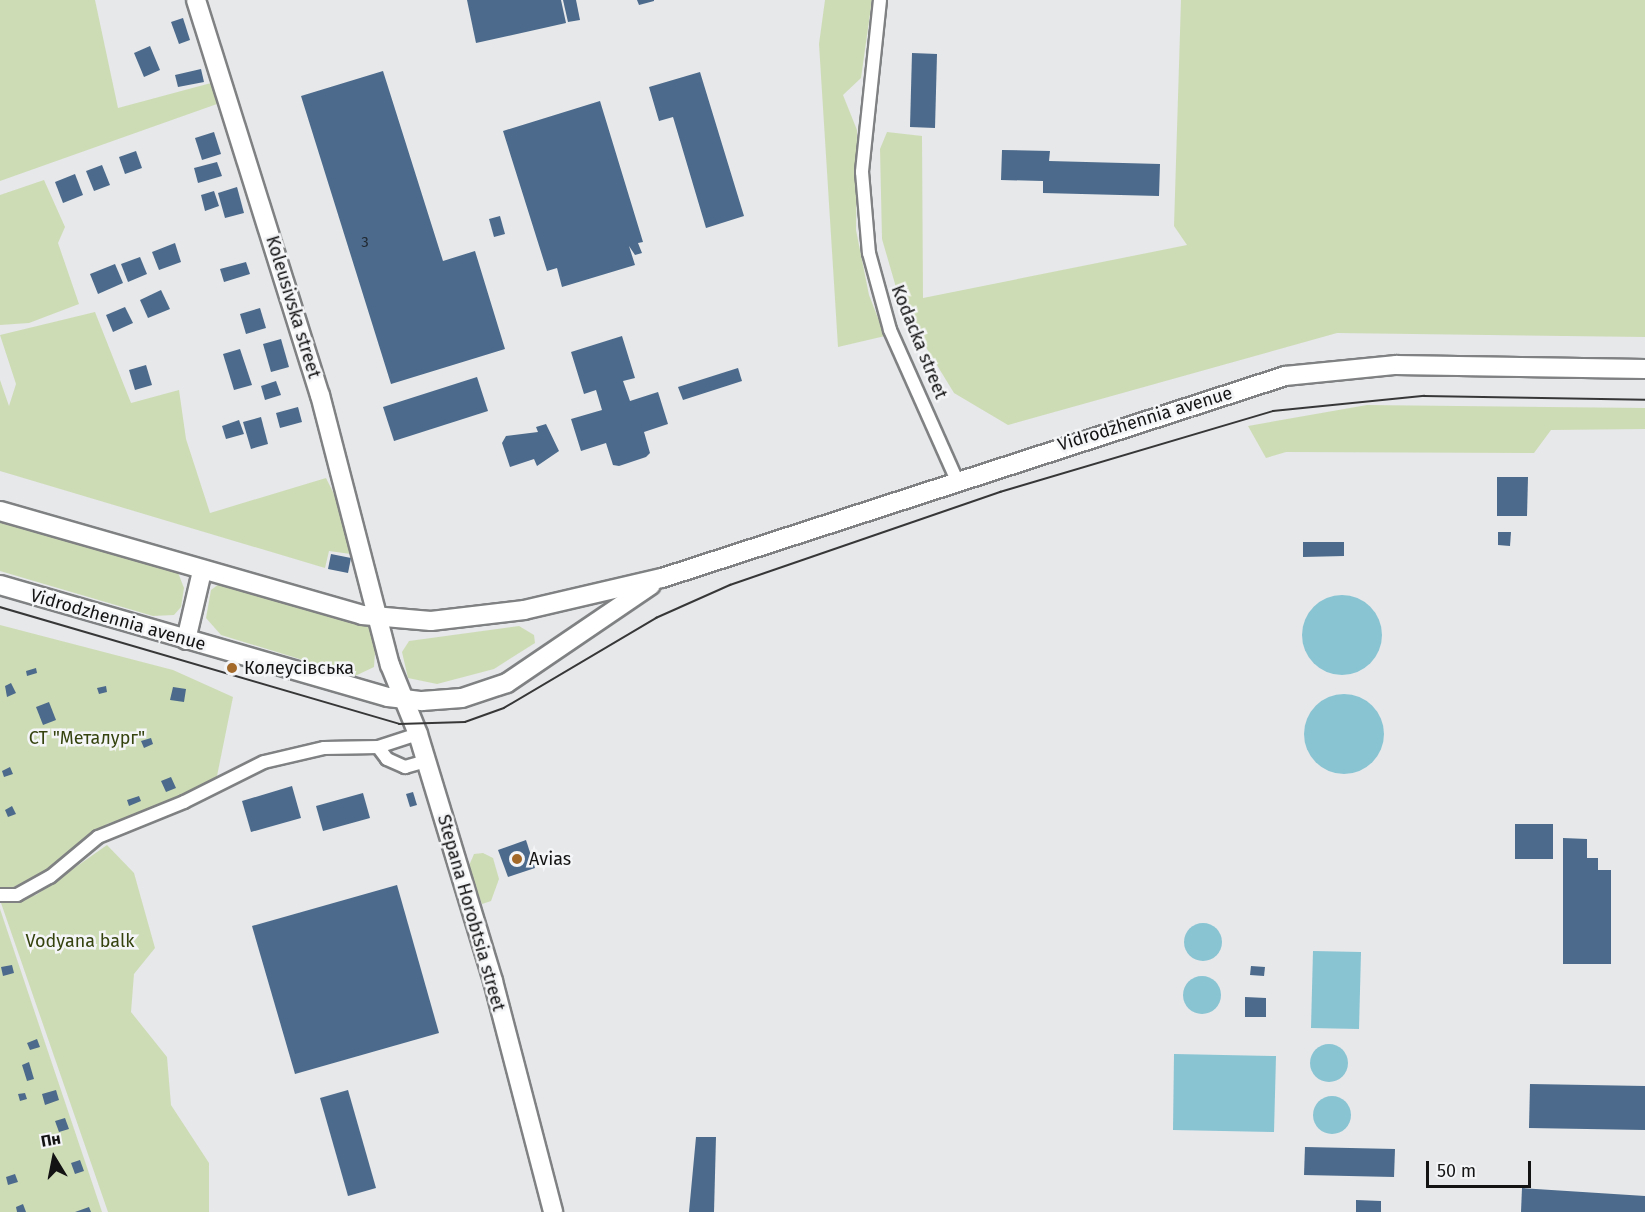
<!DOCTYPE html>
<html>
<head>
<meta charset="utf-8">
<style>
  body { margin:0 }
  #map { position:relative; width:1645px; height:1212px; overflow:hidden; background:#e6e8ea; font-family:"Fira Sans",sans-serif }
  div>[style] { position:absolute }
  [style*='--x'] { left:calc(var(--x)*1px); top:calc(var(--y)*1px); width:calc(var(--w)*1px); rotate:calc(var(--a)*1deg) }
  .green>* { inset:0; background:#cedcb5 }
  .water>* { inset:0; background:#89c4d3 }
  .round { border-radius:50% }
  .building>* { inset:0; background:#4c6a8b }
  .roads { filter:drop-shadow(2px 0 #7f8182) drop-shadow(-2px 0 #7f8182) drop-shadow(0 2px #7f8182) drop-shadow(0 -2px #7f8182) }
  .street>* { height:12px; margin:-6px; padding:0 6px; transform-origin:6px; border-radius:6px; background:#fff }
  .secondary>* { height:18px; margin:-9px; padding:0 9px; transform-origin:9px; border-radius:9px; background:#fff }
  .tram>* { height:1.5px; margin:-0.75px; padding:0 0.75px; transform-origin:0.75px; border-radius:0.75px; background:#373738 }
  .dots>* { width:16px; height:16px; translate:-50% -50%; box-sizing:border-box; border:3px solid #f4f5f7; border-radius:50% }
  span { translate:-50% -50%; white-space:nowrap; text-align:center; line-height:1.15; -webkit-text-stroke:5px #f4f5f7; paint-order:stroke }
  .number-label { font-size:15px; color:#212932 }
  .number-label span { -webkit-text-stroke-width:0 }
  .street-label { font-size:18px; color:#131314 }
  .poi-label { font-size:18px; color:#131314 }
  .left { translate:0 -50%; text-align:left }
  .park-label { font-size:18px; color:#35430f }
  .north { position:absolute; left:24px; top:1128px; width:60px; height:60px; -webkit-text-stroke:4px #f4f5f7; paint-order:stroke; rotate:350deg; font-size:16px; font-weight:700; line-height:24px; text-align:center; color:#131314 }
  .north::after { content:''; display:block; margin:auto; width:21px; height:27px; background:#131314; clip-path:polygon(50% 0,100% 100%,50% 72%,0 100%) }
  .scale { position:absolute; left:1426px; top:1161px; width:105px; height:27px; box-sizing:border-box; border:3px solid #131314; border-top:0; padding-left:8px; font-size:18px; line-height:21px; white-space:nowrap; color:#131314; -webkit-text-stroke:4px #f4f5f7; paint-order:stroke }
</style>
</head>
<body>
<div id="map">
  <div class="green">
    <i style="clip-path:polygon(0 0,95px 0,118px 108px,211px 83px,217px 104px,0 181px)"></i>
    <i style="clip-path:polygon(825px 0,872px 0,861px 78px,843px 95px,857px 130px,856px 230px,869px 295px,885px 336px,838px 347px,819px 44px)"></i>
    <i style="clip-path:polygon(1181px 0,1645px 0,1645px 337px,1337px 333px,1008px 425px,954px 393px,902px 308px,882px 239px,880px 149px,887px 132px,922px 136px,923px 298px,1187px 245px,1174px 226px)"></i>
    <i style="clip-path:polygon(44px 180px,65px 227px,58px 243px,79px 304px,29px 323px,0 325px,0 195px)"></i>
    <i style="clip-path:polygon(95px 312px,131px 403px,179px 390px,186px 439px,210px 513px,326px 478px,348px 522px,351px 554px,329px 551px,325px 568px,0 471px,0 380px,9px 406px,16px 384px,0 335px)"></i>
    <i style="clip-path:polygon(1367px 405px,1645px 408px,1645px 429px,1551px 430px,1534px 453px,1286px 452px,1266px 458px,1248px 426px)"></i>
    <i style="clip-path:polygon(0 518px,177px 570px,184px 588px,181px 607px,174px 615px,153px 616px,0 571px)"></i>
    <i style="clip-path:polygon(219px 584px,368px 625px,376px 637px,374px 667px,355px 676px,221px 635px,206px 618px,211px 590px)"></i>
    <i style="clip-path:polygon(0 625px,173px 670px,233px 697px,217px 776px,181px 798px,107px 824px,50px 871px,0 893px)"></i>
    <i style="clip-path:polygon(519px 626px,534px 635px,535px 643px,494px 669px,437px 684px,408px 678px,402px 652px,409px 641px)"></i>
    <i style="clip-path:polygon(107px 845px,134px 873px,155px 948px,134px 974px,131px 1012px,167px 1057px,171px 1105px,209px 1163px,209px 1212px,108px 1212px,1px 903px,36px 895px)"></i>
    <i style="clip-path:polygon(483px 853px,493px 858px,499px 879px,491px 901px,482px 904px,468px 868px,474px 854px)"></i>
    <i style="clip-path:polygon(0 909px,102px 1212px,0 1212px)"></i>
  </div>
  <div class="water">
    <i class="round" style="left:1302px;top:595px;width:80px;height:80px"></i>
    <i class="round" style="left:1304px;top:694px;width:80px;height:80px"></i>
    <i class="round" style="left:1184px;top:923px;width:38px;height:38px"></i>
    <i style="clip-path:polygon(1313px 951px,1361px 952px,1359px 1029px,1311px 1028px)"></i>
    <i class="round" style="left:1183px;top:976px;width:38px;height:38px"></i>
    <i class="round" style="left:1310px;top:1044px;width:38px;height:38px"></i>
    <i style="clip-path:polygon(1174px 1054px,1276px 1056px,1274px 1132px,1173px 1130px)"></i>
    <i class="round" style="left:1313px;top:1096px;width:38px;height:38px"></i>
  </div>
  <div class="building">
    <i style="clip-path:polygon(467px 0,561px 0,566px 23px,476px 43px)"></i>
    <i style="clip-path:polygon(563px 0,576px 0,580px 20px,568px 22px)"></i>
    <i style="clip-path:polygon(637px 0,654px 0,654px 1px,639px 5px)"></i>
    <i style="clip-path:polygon(183px 18px,190px 40px,179px 44px,171px 22px)"></i>
    <i style="clip-path:polygon(150px 46px,160px 70px,144px 77px,134px 53px)"></i>
    <i style="clip-path:polygon(912px 53px,937px 54px,935px 128px,910px 127px)"></i>
    <i style="clip-path:polygon(201px 69px,204px 82px,178px 87px,175px 75px)"></i>
    <i style="clip-path:polygon(383px 71px,443px 261px,475px 251px,505px 349px,391px 384px,301px 96px)"></i>
    <i style="clip-path:polygon(700px 72px,744px 216px,706px 228px,673px 117px,659px 121px,649px 87px)"></i>
    <i style="clip-path:polygon(600px 101px,643px 242px,638px 243px,642px 253px,635px 255px,629px 246px,635px 265px,562px 287px,557px 268px,547px 271px,503px 131px)"></i>
    <i style="clip-path:polygon(214px 132px,221px 154px,202px 160px,195px 138px)"></i>
    <i style="clip-path:polygon(1002px 150px,1050px 151px,1049px 161px,1160px 164px,1159px 196px,1043px 193px,1043px 181px,1001px 180px)"></i>
    <i style="clip-path:polygon(136px 151px,142px 168px,125px 174px,119px 157px)"></i>
    <i style="clip-path:polygon(217px 162px,222px 176px,198px 183px,194px 168px)"></i>
    <i style="clip-path:polygon(102px 165px,110px 185px,94px 191px,86px 171px)"></i>
    <i style="clip-path:polygon(75px 174px,83px 195px,63px 203px,55px 182px)"></i>
    <i style="clip-path:polygon(237px 187px,244px 213px,225px 218px,218px 193px)"></i>
    <i style="clip-path:polygon(214px 191px,219px 206px,205px 211px,201px 195px)"></i>
    <i style="clip-path:polygon(500px 216px,505px 234px,494px 237px,489px 219px)"></i>
    <i style="clip-path:polygon(175px 243px,181px 262px,159px 270px,152px 252px)"></i>
    <i style="clip-path:polygon(140px 257px,147px 274px,128px 282px,121px 264px)"></i>
    <i style="clip-path:polygon(246px 262px,250px 274px,224px 282px,220px 269px)"></i>
    <i style="clip-path:polygon(115px 264px,123px 283px,98px 294px,90px 274px)"></i>
    <i style="clip-path:polygon(161px 290px,170px 309px,148px 318px,140px 300px)"></i>
    <i style="clip-path:polygon(125px 307px,133px 323px,113px 332px,106px 315px)"></i>
    <i style="clip-path:polygon(260px 308px,266px 328px,246px 334px,240px 314px)"></i>
    <i style="clip-path:polygon(622px 336px,635px 378px,623px 381px,630px 401px,658px 392px,668px 424px,644px 432px,650px 453px,646px 457px,619px 466px,613px 465px,606px 443px,581px 451px,571px 419px,602px 410px,596px 390px,584px 394px,571px 352px)"></i>
    <i style="clip-path:polygon(281px 339px,289px 367px,271px 372px,263px 344px)"></i>
    <i style="clip-path:polygon(240px 349px,252px 385px,234px 390px,223px 354px)"></i>
    <i style="clip-path:polygon(146px 365px,152px 385px,135px 390px,129px 370px)"></i>
    <i style="clip-path:polygon(738px 368px,742px 381px,683px 400px,678px 387px)"></i>
    <i style="clip-path:polygon(477px 377px,488px 411px,394px 441px,383px 407px)"></i>
    <i style="clip-path:polygon(276px 381px,281px 395px,265px 400px,261px 386px)"></i>
    <i style="clip-path:polygon(298px 407px,302px 422px,280px 428px,276px 413px)"></i>
    <i style="clip-path:polygon(261px 417px,268px 444px,251px 449px,243px 422px)"></i>
    <i style="clip-path:polygon(239px 420px,244px 434px,226px 439px,222px 426px)"></i>
    <i style="clip-path:polygon(546px 424px,559px 451px,537px 466px,534px 459px,510px 467px,502px 443px,506px 436px,538px 432px,536px 427px)"></i>
    <i style="clip-path:polygon(1497px 477px,1528px 477px,1527px 516px,1497px 516px)"></i>
    <i style="clip-path:polygon(1498px 532px,1511px 532px,1510px 546px,1498px 545px)"></i>
    <i style="clip-path:polygon(1303px 542px,1344px 542px,1344px 556px,1303px 557px)"></i>
    <i style="clip-path:polygon(331px 554px,351px 558px,348px 573px,328px 569px)"></i>
    <i style="clip-path:polygon(36px 668px,37px 673px,27px 676px,26px 671px)"></i>
    <i style="clip-path:polygon(11px 683px,16px 693px,7px 697px,5px 686px)"></i>
    <i style="clip-path:polygon(106px 686px,107px 692px,99px 694px,97px 688px)"></i>
    <i style="clip-path:polygon(173px 687px,186px 689px,184px 702px,170px 700px)"></i>
    <i style="clip-path:polygon(49px 702px,56px 720px,43px 725px,36px 707px)"></i>
    <i style="clip-path:polygon(151px 738px,153px 744px,144px 748px,141px 741px)"></i>
    <i style="clip-path:polygon(10px 767px,13px 774px,4px 777px,2px 771px)"></i>
    <i style="clip-path:polygon(171px 777px,176px 788px,166px 792px,161px 781px)"></i>
    <i style="clip-path:polygon(292px 786px,301px 818px,251px 832px,242px 801px)"></i>
    <i style="clip-path:polygon(413px 792px,417px 805px,410px 807px,406px 794px)"></i>
    <i style="clip-path:polygon(363px 793px,370px 818px,323px 831px,316px 806px)"></i>
    <i style="clip-path:polygon(139px 796px,141px 801px,129px 806px,127px 800px)"></i>
    <i style="clip-path:polygon(12px 806px,16px 814px,8px 817px,5px 810px)"></i>
    <i style="clip-path:polygon(1515px 824px,1553px 824px,1553px 859px,1515px 859px)"></i>
    <i style="clip-path:polygon(1563px 838px,1587px 839px,1587px 858px,1598px 858px,1598px 870px,1611px 870px,1611px 964px,1563px 964px)"></i>
    <i style="clip-path:polygon(526px 840px,535px 868px,508px 877px,498px 850px)"></i>
    <i style="clip-path:polygon(397px 885px,439px 1033px,295px 1074px,252px 926px)"></i>
    <i style="clip-path:polygon(12px 965px,14px 973px,3px 976px,1px 967px)"></i>
    <i style="clip-path:polygon(1251px 966px,1265px 967px,1264px 976px,1250px 975px)"></i>
    <i style="clip-path:polygon(1245px 997px,1266px 998px,1266px 1017px,1245px 1017px)"></i>
    <i style="clip-path:polygon(37px 1039px,40px 1047px,30px 1050px,27px 1043px)"></i>
    <i style="clip-path:polygon(29px 1062px,34px 1079px,27px 1081px,22px 1065px)"></i>
    <i style="clip-path:polygon(1530px 1084px,1645px 1086px,1645px 1130px,1529px 1128px)"></i>
    <i style="clip-path:polygon(56px 1090px,59px 1100px,45px 1105px,42px 1094px)"></i>
    <i style="clip-path:polygon(348px 1090px,376px 1188px,348px 1196px,320px 1098px)"></i>
    <i style="clip-path:polygon(25px 1093px,27px 1099px,20px 1101px,18px 1094px)"></i>
    <i style="clip-path:polygon(65px 1118px,69px 1129px,59px 1132px,55px 1121px)"></i>
    <i style="clip-path:polygon(696px 1137px,716px 1137px,714px 1212px,689px 1212px)"></i>
    <i style="clip-path:polygon(1305px 1147px,1395px 1149px,1394px 1177px,1304px 1175px)"></i>
    <i style="clip-path:polygon(80px 1160px,84px 1171px,75px 1174px,71px 1163px)"></i>
    <i style="clip-path:polygon(15px 1174px,18px 1182px,8px 1185px,6px 1177px)"></i>
    <i style="clip-path:polygon(1522px 1188px,1645px 1196px,1645px 1212px,1521px 1212px)"></i>
    <i style="clip-path:polygon(1356px 1200px,1381px 1201px,1381px 1212px,1356px 1212px)"></i>
    <i style="clip-path:polygon(23px 1204px,26px 1212px,17px 1212px,16px 1207px)"></i>
    <i style="clip-path:polygon(89px 1207px,91px 1212px,75px 1212px)"></i>
  </div>
  <div class="roads">
    <div class="street">
      <i style="--x:880;--y:0;--w:173;--a:96"></i>
      <i style="--x:862;--y:172;--w:81;--a:85.1"></i>
      <i style="--x:869;--y:253;--w:80;--a:74.7"></i>
      <i style="--x:890;--y:330;--w:162;--a:66"></i>
      <i style="--x:378;--y:747;--w:42;--a:-18"></i>
      <i style="--x:0;--y:895;--w:17;--a:0"></i>
      <i style="--x:17;--y:895;--w:38;--a:-29"></i>
      <i style="--x:50;--y:877;--w:62;--a:-39.8"></i>
      <i style="--x:98;--y:837;--w:93;--a:-22.1"></i>
      <i style="--x:184;--y:802;--w:89;--a:-26.6"></i>
      <i style="--x:264;--y:762;--w:62;--a:-13.1"></i>
      <i style="--x:324;--y:748;--w:54;--a:-1.1"></i>
      <i style="--x:378;--y:747;--w:15;--a:53"></i>
      <i style="--x:387;--y:759;--w:20;--a:24"></i>
      <i style="--x:405;--y:767;--w:22;--a:-16"></i>
    </div>
    <div class="secondary">
      <i style="--x:196;--y:0;--w:414;--a:72.6"></i>
      <i style="--x:320;--y:395;--w:279;--a:75.5"></i>
      <i style="--x:390;--y:665;--w:74;--a:67.9"></i>
      <i style="--x:418;--y:734;--w:258;--a:73.1"></i>
      <i style="--x:493;--y:981;--w:239;--a:75.4"></i>
      <i style="--x:0;--y:511;--w:377;--a:16"></i>
      <i style="--x:362;--y:615;--w:69;--a:5"></i>
      <i style="--x:431;--y:621;--w:94;--a:-6.7"></i>
      <i style="--x:524;--y:610;--w:142;--a:-13.1"></i>
      <i style="--x:662;--y:578;--w:655;--a:-17.96"></i>
      <i style="--x:1285;--y:376;--w:112;--a:-5.7"></i>
      <i style="--x:1396;--y:365;--w:249;--a:0.9"></i>
      <i style="--x:0;--y:585;--w:404;--a:16.1"></i>
      <i style="--x:388;--y:697;--w:34;--a:7"></i>
      <i style="--x:422;--y:701;--w:40;--a:-4.3"></i>
      <i style="--x:462;--y:698;--w:47;--a:-18.4"></i>
      <i style="--x:507;--y:683;--w:174;--a:-34.2"></i>
      <i style="--x:186;--y:640;--w:71;--a:-76.9"></i>
    </div>
  </div>
  <div class="tram">
    <i style="--x:0;--y:607;--w:416;--a:16.3"></i>
    <i style="--x:399;--y:724;--w:66;--a:-1.7"></i>
    <i style="--x:465;--y:722;--w:41;--a:-19.7"></i>
    <i style="--x:504;--y:708;--w:177;--a:-30.6"></i>
    <i style="--x:656;--y:618;--w:81;--a:-24"></i>
    <i style="--x:730;--y:585;--w:286;--a:-19"></i>
    <i style="--x:1000;--y:492;--w:285;--a:-16.5"></i>
    <i style="--x:1273;--y:411;--w:152;--a:-5.7"></i>
    <i style="--x:1424;--y:396;--w:221;--a:1"></i>
  </div>
  <div class="dots">
    <i style="left:232px;top:668px;background:#a36929"></i>
    <i style="left:517px;top:859px;background:#a36929"></i>
  </div>
  <div class="number-label">
    <span style="left:365px;top:243px">3</span>
  </div>
  <div class="street-label">
    <span style="left:293px;top:307px;rotate:73deg">Koleusivska street</span>
    <span style="left:919px;top:342px;rotate:68deg">Kodacka street</span>
    <span style="left:1145px;top:419px;rotate:-17deg">Vidrodzhennia avenue</span>
    <span style="left:118px;top:620px;rotate:16deg">Vidrodzhennia avenue</span>
    <span style="left:471px;top:913px;rotate:74deg">Stepana Horobtsia street</span>
  </div>
  <div class="poi-label">
    <span class="left" style="left:244px;top:668px">Колеусівська</span>
    <span class="left" style="left:529px;top:859px">Avias</span>
  </div>
  <div class="park-label">
    <span style="left:87px;top:738px">СТ "Металург"</span>
    <span style="left:80px;top:941px">Vodyana balk</span>
  </div>
  <div class="north">Пн</div>
  <div class="scale">50 m</div>
</div>
</body>
</html>
